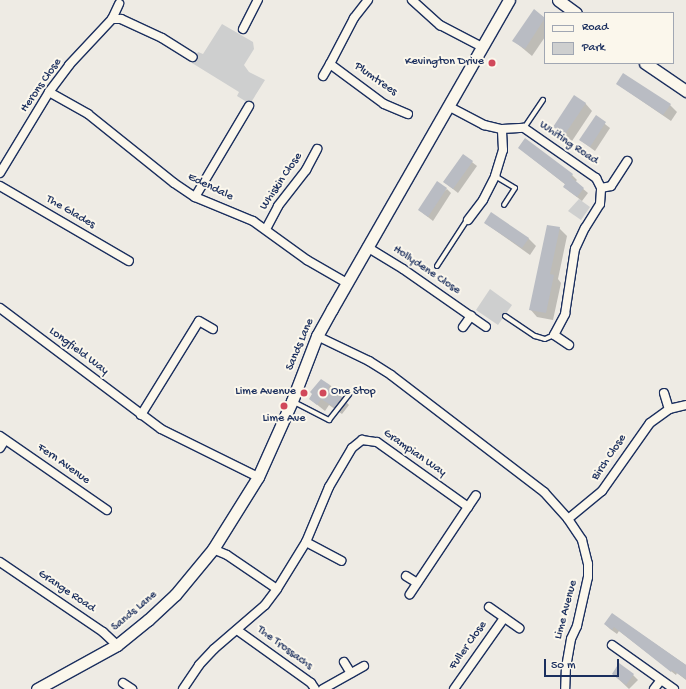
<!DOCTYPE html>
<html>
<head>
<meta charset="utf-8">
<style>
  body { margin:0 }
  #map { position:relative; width:686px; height:689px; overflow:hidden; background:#eeebe4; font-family:"Gochi Hand",sans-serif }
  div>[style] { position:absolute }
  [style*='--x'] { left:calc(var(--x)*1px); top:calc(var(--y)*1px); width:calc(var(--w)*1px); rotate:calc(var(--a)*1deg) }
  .green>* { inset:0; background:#cecfcf }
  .shadow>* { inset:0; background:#0003 }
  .building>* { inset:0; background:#b9bcc3 }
  .roads { filter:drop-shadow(1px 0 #1b2f5e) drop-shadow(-1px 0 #1b2f5e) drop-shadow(0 1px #1b2f5e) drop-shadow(0 -1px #1b2f5e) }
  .service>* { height:4px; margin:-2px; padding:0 2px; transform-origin:2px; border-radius:2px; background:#fbf7ec }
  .minor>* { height:8px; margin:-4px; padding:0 4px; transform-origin:4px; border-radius:4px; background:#fbf7ec }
  .tertiary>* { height:11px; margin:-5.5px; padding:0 5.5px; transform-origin:5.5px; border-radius:5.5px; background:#fbf7ec }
  .dots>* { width:11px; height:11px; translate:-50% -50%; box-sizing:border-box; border:2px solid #fbf7ec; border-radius:50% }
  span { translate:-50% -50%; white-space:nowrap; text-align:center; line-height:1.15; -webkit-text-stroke:4px #fbf7ec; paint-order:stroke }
  .poi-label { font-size:12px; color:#1b2f5e }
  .right { translate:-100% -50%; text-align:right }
  .left { translate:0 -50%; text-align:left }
  .street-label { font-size:12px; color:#1b2f5e }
  .legend { position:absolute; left:544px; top:12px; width:130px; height:52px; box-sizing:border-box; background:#fbf7ec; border:1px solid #a1a7b3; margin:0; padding:5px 7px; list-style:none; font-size:12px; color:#1b2f5e }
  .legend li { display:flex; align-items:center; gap:8px; height:20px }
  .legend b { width:20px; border:1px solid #a1a7b3 }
  .scale { position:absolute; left:544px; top:659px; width:75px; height:18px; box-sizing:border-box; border:2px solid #1b2f5e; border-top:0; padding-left:5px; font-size:12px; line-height:14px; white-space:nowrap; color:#1b2f5e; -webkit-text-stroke:3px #fbf7ec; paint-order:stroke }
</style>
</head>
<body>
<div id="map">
  <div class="green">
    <i style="clip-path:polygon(222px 24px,253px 42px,254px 49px,244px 65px,249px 72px,265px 80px,250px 104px,237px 96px,239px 92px,192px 63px,198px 52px,203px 54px)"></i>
    <i style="clip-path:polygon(579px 199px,590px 207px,581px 220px,568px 211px)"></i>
    <i style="clip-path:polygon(490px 289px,512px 305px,498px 325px,476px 310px)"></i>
  </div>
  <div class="shadow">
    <i style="clip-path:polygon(534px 11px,545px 18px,545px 37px,532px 56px,514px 41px)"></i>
    <i style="clip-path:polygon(617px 84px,670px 105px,677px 112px,671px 121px)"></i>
    <i style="clip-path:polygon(585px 103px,592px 111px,572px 141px,554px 127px)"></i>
    <i style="clip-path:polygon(596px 117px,610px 128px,595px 151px,580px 140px)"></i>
    <i style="clip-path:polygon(519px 148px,572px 175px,577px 180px,575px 182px,588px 193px,582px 201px,569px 191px,566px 185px)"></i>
    <i style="clip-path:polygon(463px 155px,477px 166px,458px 193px,444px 182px)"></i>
    <i style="clip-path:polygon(447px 189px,451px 193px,433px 221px,419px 210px)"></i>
    <i style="clip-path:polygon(485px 223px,528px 238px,536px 246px,530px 255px)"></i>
    <i style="clip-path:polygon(559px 228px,567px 236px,558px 279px,561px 283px,553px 320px,537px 317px,530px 309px)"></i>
    <i style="clip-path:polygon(330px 385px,349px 405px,342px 414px,329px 405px,325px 411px,310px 399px,313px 394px)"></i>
    <i style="clip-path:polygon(612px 614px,686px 665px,686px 680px,677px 673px,676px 675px,619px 631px,617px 634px,610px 629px,605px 624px)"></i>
    <i style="clip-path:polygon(613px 674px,633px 675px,638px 680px,629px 689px)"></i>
  </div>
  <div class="building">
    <i style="clip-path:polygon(534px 9px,545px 18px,525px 49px,512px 41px)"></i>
    <i style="clip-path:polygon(623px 73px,671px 104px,663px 115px,616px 84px)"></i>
    <i style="clip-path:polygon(574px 95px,586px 103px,565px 134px,553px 127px)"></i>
    <i style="clip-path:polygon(596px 115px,606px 122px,590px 147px,579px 140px)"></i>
    <i style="clip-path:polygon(525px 138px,573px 174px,571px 177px,584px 188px,577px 197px,563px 187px,565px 184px,518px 148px)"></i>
    <i style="clip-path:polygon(463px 154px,473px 161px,453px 189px,443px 182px)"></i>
    <i style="clip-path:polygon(437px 181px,447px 188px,428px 217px,418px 210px)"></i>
    <i style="clip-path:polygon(491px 212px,529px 238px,522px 248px,484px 223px)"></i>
    <i style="clip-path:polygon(547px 225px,560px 227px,550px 274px,554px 275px,546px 313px,529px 310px)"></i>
    <i style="clip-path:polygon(321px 379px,330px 385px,328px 388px,342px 397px,334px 407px,321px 399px,317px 405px,309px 399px,312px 394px,310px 392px)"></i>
    <i style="clip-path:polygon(612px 613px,686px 665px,686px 679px,672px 670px,671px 672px,614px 627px,612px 630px,604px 624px)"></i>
    <i style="clip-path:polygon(619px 663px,634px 674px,626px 685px,612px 674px)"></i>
  </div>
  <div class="roads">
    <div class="service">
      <i style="--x:524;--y:128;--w:34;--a:-56"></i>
      <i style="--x:495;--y:176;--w:23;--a:31"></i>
      <i style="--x:515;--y:188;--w:20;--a:123"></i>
      <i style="--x:437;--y:266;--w:55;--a:-56.9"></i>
      <i style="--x:505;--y:316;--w:36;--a:34"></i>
      <i style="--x:535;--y:336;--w:10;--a:17"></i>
      <i style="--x:545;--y:339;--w:10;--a:-24"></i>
      <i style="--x:292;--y:401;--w:42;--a:27.2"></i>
      <i style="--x:329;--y:420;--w:33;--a:-52"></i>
    </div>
    <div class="minor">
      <i style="--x:368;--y:0;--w:23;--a:128"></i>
      <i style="--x:354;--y:18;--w:52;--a:117.6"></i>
      <i style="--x:330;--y:64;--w:67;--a:36.5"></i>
      <i style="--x:384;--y:104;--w:26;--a:23"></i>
      <i style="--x:412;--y:0;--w:38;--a:42"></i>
      <i style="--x:440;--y:25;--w:47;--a:27.6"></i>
      <i style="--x:112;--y:19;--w:17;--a:-65"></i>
      <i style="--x:243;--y:29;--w:33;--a:-63"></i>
      <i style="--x:323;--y:76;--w:14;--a:-60"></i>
      <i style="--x:49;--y:92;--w:45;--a:29.4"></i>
      <i style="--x:88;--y:114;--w:110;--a:38.7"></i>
      <i style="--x:174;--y:183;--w:25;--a:34"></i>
      <i style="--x:195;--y:197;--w:63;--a:22.5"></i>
      <i style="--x:253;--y:221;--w:67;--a:35.8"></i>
      <i style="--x:307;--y:260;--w:46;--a:29.9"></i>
      <i style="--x:448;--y:106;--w:41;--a:27.8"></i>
      <i style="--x:484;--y:125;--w:18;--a:13"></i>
      <i style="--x:502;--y:129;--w:22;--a:-3"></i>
      <i style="--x:524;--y:128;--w:88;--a:34.8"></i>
      <i style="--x:596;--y:178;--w:11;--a:63"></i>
      <i style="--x:0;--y:173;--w:95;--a:-58.8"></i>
      <i style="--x:49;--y:92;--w:34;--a:-53"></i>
      <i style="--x:69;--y:65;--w:63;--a:-46.9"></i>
      <i style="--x:112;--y:19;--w:9;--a:0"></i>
      <i style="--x:121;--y:19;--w:45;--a:24.9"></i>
      <i style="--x:162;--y:38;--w:36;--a:32"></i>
      <i style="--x:0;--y:186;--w:149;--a:30.2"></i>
      <i style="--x:195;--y:197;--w:106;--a:-59.3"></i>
      <i style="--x:468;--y:220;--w:25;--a:-53"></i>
      <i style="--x:483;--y:200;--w:27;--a:-63"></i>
      <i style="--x:495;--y:176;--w:27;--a:-73"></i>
      <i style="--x:503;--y:150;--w:21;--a:-93"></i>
      <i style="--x:266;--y:229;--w:26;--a:-62"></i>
      <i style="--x:278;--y:206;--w:46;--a:-52.1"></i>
      <i style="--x:306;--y:170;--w:24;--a:-62"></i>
      <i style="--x:367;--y:247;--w:42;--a:31.4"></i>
      <i style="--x:403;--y:269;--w:101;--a:34.9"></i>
      <i style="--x:0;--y:308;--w:201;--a:36.9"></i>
      <i style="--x:161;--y:429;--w:108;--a:26.3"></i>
      <i style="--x:463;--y:327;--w:14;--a:-54"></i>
      <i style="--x:317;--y:336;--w:58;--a:25.7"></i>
      <i style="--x:369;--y:361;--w:26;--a:32"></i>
      <i style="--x:391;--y:375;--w:193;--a:37.4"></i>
      <i style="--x:544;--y:492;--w:36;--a:48"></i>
      <i style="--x:568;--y:519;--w:25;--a:56"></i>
      <i style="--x:582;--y:540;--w:25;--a:76"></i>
      <i style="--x:588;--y:564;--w:13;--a:90"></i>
      <i style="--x:588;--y:577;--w:50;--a:102.7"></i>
      <i style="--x:577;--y:626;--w:14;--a:115"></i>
      <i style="--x:571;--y:639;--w:27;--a:100"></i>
      <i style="--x:566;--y:666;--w:23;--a:92"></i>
      <i style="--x:569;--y:345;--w:18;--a:-146"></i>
      <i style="--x:554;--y:335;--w:24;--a:-62"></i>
      <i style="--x:565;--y:314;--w:66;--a:-81.3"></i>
      <i style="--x:575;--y:249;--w:23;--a:-65"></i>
      <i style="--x:585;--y:228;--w:28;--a:-58"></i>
      <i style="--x:600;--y:204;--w:16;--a:-86"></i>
      <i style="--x:601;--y:188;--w:10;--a:-11"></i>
      <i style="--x:611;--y:186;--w:30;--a:-57"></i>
      <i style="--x:664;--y:393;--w:17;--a:73"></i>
      <i style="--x:141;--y:415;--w:110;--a:-58.3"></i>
      <i style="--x:199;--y:321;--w:16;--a:30"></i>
      <i style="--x:0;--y:436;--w:130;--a:34.7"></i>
      <i style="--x:0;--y:448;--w:9;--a:-58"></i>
      <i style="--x:468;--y:507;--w:14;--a:-56"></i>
      <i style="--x:568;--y:519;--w:44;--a:-39.5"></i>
      <i style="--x:602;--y:491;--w:83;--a:-54.8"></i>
      <i style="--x:650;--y:423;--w:24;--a:-36"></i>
      <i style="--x:669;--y:409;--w:17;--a:-13"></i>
      <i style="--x:306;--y:542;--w:40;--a:28"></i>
      <i style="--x:213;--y:549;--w:15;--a:23"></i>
      <i style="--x:227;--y:555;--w:60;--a:34.2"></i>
      <i style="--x:0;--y:562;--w:125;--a:34.2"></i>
      <i style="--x:103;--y:632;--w:19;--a:43"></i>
      <i style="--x:406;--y:576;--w:13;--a:32"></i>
      <i style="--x:489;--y:607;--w:37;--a:35"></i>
      <i style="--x:237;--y:630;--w:91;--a:35.6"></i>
      <i style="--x:311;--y:683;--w:7;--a:56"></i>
      <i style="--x:612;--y:645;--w:76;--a:35.4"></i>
      <i style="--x:344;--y:662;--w:13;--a:58"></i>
      <i style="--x:123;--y:683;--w:11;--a:34"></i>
      <i style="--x:183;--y:689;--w:29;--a:-56"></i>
      <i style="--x:199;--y:665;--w:22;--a:-47"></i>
      <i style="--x:214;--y:649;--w:67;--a:-40.8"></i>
      <i style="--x:265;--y:605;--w:20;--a:-53"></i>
      <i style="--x:277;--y:589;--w:55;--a:-58.3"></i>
      <i style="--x:306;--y:542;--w:60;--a:-67.3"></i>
      <i style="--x:329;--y:487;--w:45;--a:-59.5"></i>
      <i style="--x:352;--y:448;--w:13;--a:-39"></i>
      <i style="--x:362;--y:440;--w:15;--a:8"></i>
      <i style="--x:377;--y:442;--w:112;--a:35.5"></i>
      <i style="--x:468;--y:507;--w:105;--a:123.7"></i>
      <i style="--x:323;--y:689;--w:47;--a:-29.3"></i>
      <i style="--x:454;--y:689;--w:87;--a:-54.8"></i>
      <i style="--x:654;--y:689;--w:11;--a:-52"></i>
    </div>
    <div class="tertiary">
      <i style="--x:558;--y:0;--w:22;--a:36"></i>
      <i style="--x:645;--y:63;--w:50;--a:34.3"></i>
      <i style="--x:37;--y:689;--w:91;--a:-28.8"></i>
      <i style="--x:117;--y:645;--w:40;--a:-39"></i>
      <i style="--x:148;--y:620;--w:37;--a:-43"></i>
      <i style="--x:175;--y:595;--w:60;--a:-50.4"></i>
      <i style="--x:213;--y:549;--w:85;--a:-58"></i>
      <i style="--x:258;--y:477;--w:83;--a:-65.9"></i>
      <i style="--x:292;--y:401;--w:70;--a:-69"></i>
      <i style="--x:317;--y:336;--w:31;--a:-61"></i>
      <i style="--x:332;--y:309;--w:356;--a:-60.2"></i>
    </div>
  </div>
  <div class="dots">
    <i style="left:492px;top:63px;background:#d1495b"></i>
    <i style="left:304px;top:393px;background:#d1495b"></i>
    <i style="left:323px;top:393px;background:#d1495b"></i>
    <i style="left:284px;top:406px;background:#d1495b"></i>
  </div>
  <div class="poi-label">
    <span class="right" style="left:484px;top:63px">Kevington Drive</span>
    <span class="right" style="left:296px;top:393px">Lime Avenue</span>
    <span class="left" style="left:331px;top:393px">One Stop</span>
    <span style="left:284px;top:420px">Lime Ave</span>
  </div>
  <div class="street-label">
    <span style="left:375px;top:80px;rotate:35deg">Plumtrees</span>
    <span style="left:42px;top:86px;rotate:-55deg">Herons Close</span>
    <span style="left:568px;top:144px;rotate:34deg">Whiting Road</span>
    <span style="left:282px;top:182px;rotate:-56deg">Whiskin Close</span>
    <span style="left:210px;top:188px;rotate:26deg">Edendale</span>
    <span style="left:70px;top:213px;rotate:30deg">The Glades</span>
    <span style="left:426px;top:271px;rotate:34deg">Hollydene Close</span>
    <span style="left:301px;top:345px;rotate:-67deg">Sands Lane</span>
    <span style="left:78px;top:352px;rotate:37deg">Longfield Way</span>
    <span style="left:414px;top:454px;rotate:35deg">Grampian Way</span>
    <span style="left:610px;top:458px;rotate:-56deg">Birch Close</span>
    <span style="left:63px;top:465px;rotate:35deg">Fern Avenue</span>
    <span style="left:66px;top:592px;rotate:34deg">Grange Road</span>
    <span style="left:567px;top:610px;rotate:-75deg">Lime Avenue</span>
    <span style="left:135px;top:612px;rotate:-40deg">Sands Lane</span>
    <span style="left:469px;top:646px;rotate:-55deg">Fuller Close</span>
    <span style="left:284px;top:649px;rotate:36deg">The Trossachs</span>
  </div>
  <ul class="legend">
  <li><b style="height:5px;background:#fbf7ec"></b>Road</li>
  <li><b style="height:11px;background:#cecfcf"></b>Park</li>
  </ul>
  <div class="scale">50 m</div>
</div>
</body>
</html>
